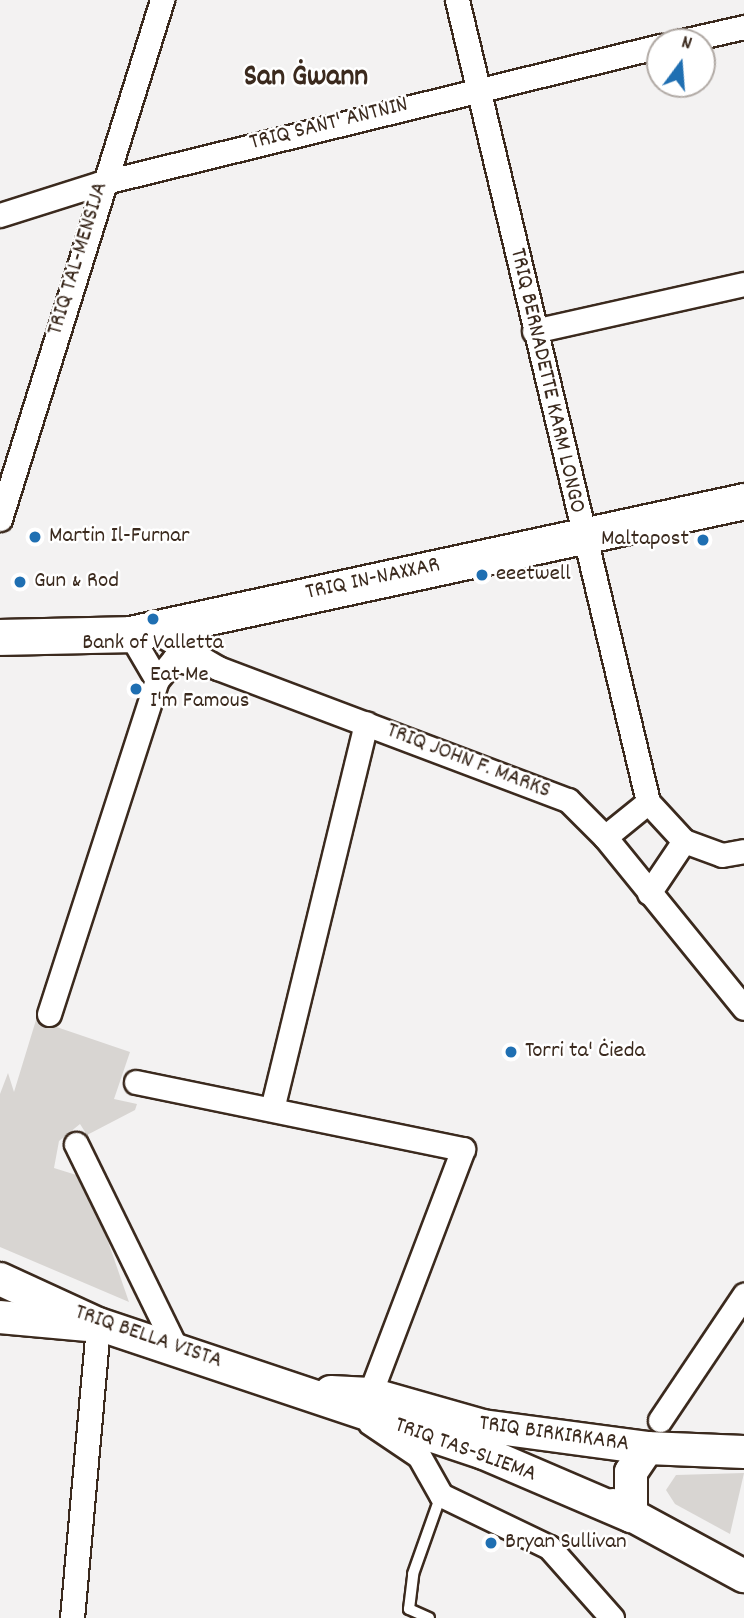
<!DOCTYPE html>
<html>
<head>
<meta charset="utf-8">
<style>
  body { margin:0 }
  #map { position:relative; width:744px; height:1618px; overflow:hidden; background:#f3f2f2; font-family:Dekko,sans-serif }
  div>[style] { position:absolute }
  [style*='--x'] { left:calc(var(--x)*1px); top:calc(var(--y)*1px); width:calc(var(--w)*1px); rotate:calc(var(--a)*1deg) }
  .green>* { inset:0; background:#d8d5d2 }
  .roads { filter:drop-shadow(2px 0 #3b2a1e) drop-shadow(-2px 0 #3b2a1e) drop-shadow(0 2px #3b2a1e) drop-shadow(0 -2px #3b2a1e) }
  .lane>* { height:10px; margin:-5px; padding:0 5px; transform-origin:5px; border-radius:5px; background:#fff }
  .street>* { height:23px; margin:-11.5px; padding:0 11.5px; transform-origin:11.5px; border-radius:11.5px; background:#fff }
  .secondary>* { height:32px; margin:-16px; padding:0 16px; transform-origin:16px; border-radius:16px; background:#fff }
  .primary>* { height:35px; margin:-17.5px; padding:0 17.5px; transform-origin:17.5px; border-radius:17.5px; background:#fff }
  .dots>* { width:19px; height:19px; translate:-50% -50%; box-sizing:border-box; border:4px solid #fff; border-radius:50% }
  span { translate:-50% -50%; white-space:nowrap; text-align:center; line-height:1.15; -webkit-text-stroke:5px #fff; paint-order:stroke }
  .street-label { font-size:23px; color:#3b2a1e }
  .poi-label { font-size:23px; color:#3b2a1e }
  .left { translate:0 -50%; text-align:left }
  .right { translate:-100% -50%; text-align:right }
  .district-label { font-size:30px; color:#3b2a1e; font-weight:700 }
  .north { position:absolute; left:646px; top:28px; width:70px; height:70px; box-sizing:border-box; background:#fff; border:2px solid #b1aaa5; border-radius:50%; rotate:16deg; font-size:19px; font-weight:700; line-height:28px; text-align:center; color:#3b2a1e }
  .north::after { content:''; display:block; margin:auto; width:24px; height:32px; background:#1f6fb2; clip-path:polygon(50% 0,100% 100%,50% 72%,0 100%) }
</style>
</head>
<body>
<div id="map">
  <div class="green">
    <i style="clip-path:polygon(36px 1020px,130px 1052px,114px 1099px,137px 1104px,135px 1110px,87px 1135px,80px 1124px,59px 1141px,54px 1168px,86px 1178px,129px 1302px,0 1247px,0 1094px,8px 1073px,14px 1092px)"></i>
    <i style="clip-path:polygon(744px 1473px,730px 1534px,675px 1504px,666px 1490px,676px 1475px)"></i>
  </div>
  <div class="roads">
    <div class="lane">
      <i style="--x:429;--y:1618;--w:22;--a:-156"></i>
      <i style="--x:409;--y:1609;--w:35;--a:-83"></i>
      <i style="--x:413;--y:1574;--w:84;--a:-70.5"></i>
    </div>
    <div class="street">
      <i style="--x:457;--y:0;--w:824;--a:76.6"></i>
      <i style="--x:678;--y:42;--w:68;--a:-12.8"></i>
      <i style="--x:0;--y:215;--w:106;--a:-17.6"></i>
      <i style="--x:101;--y:183;--w:576;--a:-13.77"></i>
      <i style="--x:534;--y:331;--w:215;--a:-12.6"></i>
      <i style="--x:0;--y:519;--w:544;--a:-72.66"></i>
      <i style="--x:151;--y:629;--w:78;--a:30.2"></i>
      <i style="--x:218;--y:668;--w:374;--a:20.7"></i>
      <i style="--x:568;--y:800;--w:52;--a:45"></i>
      <i style="--x:605;--y:837;--w:55;--a:-39.1"></i>
      <i style="--x:648;--y:802;--w:53;--a:47.3"></i>
      <i style="--x:684;--y:841;--w:40;--a:20.2"></i>
      <i style="--x:722;--y:855;--w:22;--a:-10"></i>
      <i style="--x:130;--y:634;--w:53;--a:59.6"></i>
      <i style="--x:605;--y:837;--w:220;--a:50.9"></i>
      <i style="--x:649;--y:893;--w:63;--a:-56.1"></i>
      <i style="--x:49;--y:1014;--w:351;--a:-72.1"></i>
      <i style="--x:157;--y:680;--w:27;--a:-51"></i>
      <i style="--x:174;--y:659;--w:28;--a:13"></i>
      <i style="--x:136;--y:1082;--w:334;--a:11.6"></i>
      <i style="--x:463;--y:1149;--w:262;--a:110.8"></i>
      <i style="--x:272;--y:1109;--w:397;--a:-76.3"></i>
      <i style="--x:76;--y:1144;--w:227;--a:63.9"></i>
      <i style="--x:660;--y:1420;--w:151;--a:-56.1"></i>
      <i style="--x:370;--y:1423;--w:59;--a:34"></i>
      <i style="--x:419;--y:1456;--w:45;--a:60.6"></i>
      <i style="--x:441;--y:1495;--w:120;--a:25.7"></i>
      <i style="--x:549;--y:1547;--w:95;--a:48.4"></i>
      <i style="--x:72;--y:1618;--w:295;--a:-84.9"></i>
    </div>
    <div class="secondary">
      <i style="--x:0;--y:1279;--w:108;--a:24.7"></i>
      <i style="--x:98;--y:1324;--w:407;--a:18.5"></i>
      <i style="--x:484;--y:1453;--w:160;--a:23.2"></i>
      <i style="--x:0;--y:1317;--w:86;--a:5.3"></i>
      <i style="--x:331;--y:1392;--w:39;--a:3"></i>
      <i style="--x:370;--y:1394;--w:117;--a:15.8"></i>
      <i style="--x:483;--y:1426;--w:165;--a:7.6"></i>
      <i style="--x:647;--y:1448;--w:97;--a:2.4"></i>
      <i style="--x:613;--y:1505;--w:149;--a:28.5"></i>
      <i style="--x:631;--y:1516;--w:44;--a:-90"></i>
      <i style="--x:631;--y:1472;--w:29;--a:-56"></i>
    </div>
    <div class="primary">
      <i style="--x:0;--y:637;--w:130;--a:-1.3"></i>
      <i style="--x:130;--y:634;--w:628;--a:-12.22"></i>
    </div>
  </div>
  <div class="dots">
    <i style="left:35px;top:537px;background:#1f6fb2"></i>
    <i style="left:703px;top:540px;background:#1f6fb2"></i>
    <i style="left:482px;top:575px;background:#1f6fb2"></i>
    <i style="left:20px;top:582px;background:#1f6fb2"></i>
    <i style="left:153px;top:619px;background:#1f6fb2"></i>
    <i style="left:136px;top:689px;background:#1f6fb2"></i>
    <i style="left:511px;top:1052px;background:#1f6fb2"></i>
    <i style="left:491px;top:1543px;background:#1f6fb2"></i>
  </div>
  <div class="street-label">
    <span style="left:329px;top:125px;rotate:-14deg">TRIQ SANT' ANTNIN</span>
    <span style="left:79px;top:259px;rotate:-73deg">TRIQ TAL-MENSIJA</span>
    <span style="left:546px;top:381px;rotate:77deg">TRIQ BERNADETTE KARM LONGO</span>
    <span style="left:373px;top:580px;rotate:-12deg">TRIQ IN-NAXXAR</span>
    <span style="left:468px;top:762px;rotate:21deg">TRIQ JOHN F. MARKS</span>
    <span style="left:148px;top:1338px;rotate:19deg">TRIQ BELLA VISTA</span>
    <span style="left:554px;top:1435px;rotate:8deg">TRIQ BIRKIRKARA</span>
    <span style="left:465px;top:1451px;rotate:20deg">TRIQ TAS-SLIEMA</span>
  </div>
  <div class="poi-label">
    <span class="left" style="left:49px;top:537px">Martin Il-Furnar</span>
    <span class="right" style="left:689px;top:540px">Maltapost</span>
    <span class="left" style="left:496px;top:575px">eeetwell</span>
    <span class="left" style="left:34px;top:582px">Gun &amp; Rod</span>
    <span style="left:153px;top:644px">Bank of Valletta</span>
    <span class="left" style="left:150px;top:689px">Eat Me<br>I'm Famous</span>
    <span class="left" style="left:525px;top:1052px">Torri ta' Ċieda</span>
    <span class="left" style="left:505px;top:1543px">Bryan Sullivan</span>
  </div>
  <div class="district-label">
    <span style="left:306px;top:79px">San Ġwann</span>
  </div>
  <div class="north">N</div>
</div>
</body>
</html>
